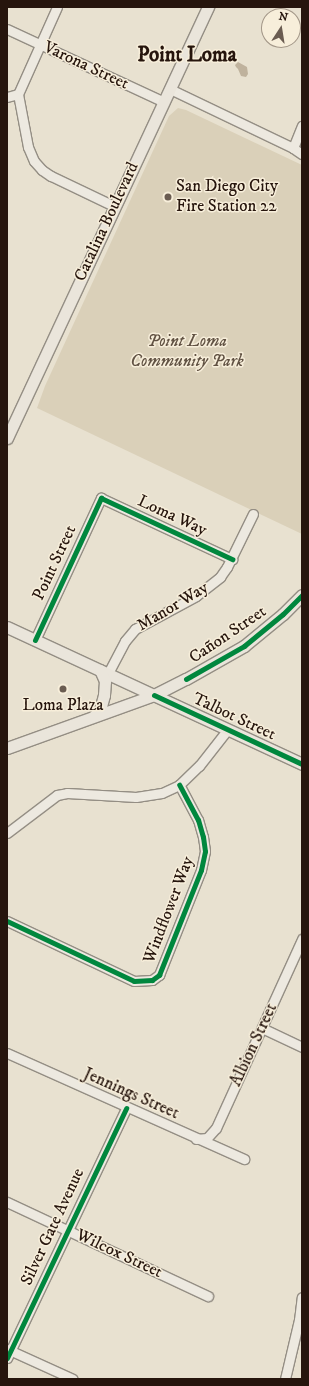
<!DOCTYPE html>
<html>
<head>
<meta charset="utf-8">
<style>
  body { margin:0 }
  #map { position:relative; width:309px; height:1386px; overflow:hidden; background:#e8e1d0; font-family:"IM FELL DW Pica",serif }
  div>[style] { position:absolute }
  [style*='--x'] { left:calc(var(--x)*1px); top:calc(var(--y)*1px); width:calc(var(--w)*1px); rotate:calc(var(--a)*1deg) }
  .green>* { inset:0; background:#dad0b9 }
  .water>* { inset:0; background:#bfb29d }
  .roads { filter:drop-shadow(1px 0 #948e84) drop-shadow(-1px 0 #948e84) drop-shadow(0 1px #948e84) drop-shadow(0 -1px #948e84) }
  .minor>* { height:9px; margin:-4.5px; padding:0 4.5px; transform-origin:4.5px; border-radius:4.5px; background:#ede9e0 }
  .major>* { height:11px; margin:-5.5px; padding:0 5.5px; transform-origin:5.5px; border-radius:5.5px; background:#eae5db }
  .cycleway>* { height:5px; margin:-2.5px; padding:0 2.5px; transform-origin:2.5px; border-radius:2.5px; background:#00873e }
  .dots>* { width:11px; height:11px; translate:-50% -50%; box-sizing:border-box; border:2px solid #f7eeda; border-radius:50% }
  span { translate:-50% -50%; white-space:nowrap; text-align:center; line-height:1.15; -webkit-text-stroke:3px #f7eeda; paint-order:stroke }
  .street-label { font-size:17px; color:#26150d }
  .poi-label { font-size:17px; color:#26150d }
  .left { translate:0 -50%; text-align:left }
  .park-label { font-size:17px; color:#615243; font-style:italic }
  .district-label { font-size:21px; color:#26150d; font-weight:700 }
  .frame { position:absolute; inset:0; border:8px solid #26150d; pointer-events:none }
  .north { position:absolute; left:261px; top:8px; width:40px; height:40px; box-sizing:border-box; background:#f7eeda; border:1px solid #a39788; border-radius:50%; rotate:12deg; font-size:11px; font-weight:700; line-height:16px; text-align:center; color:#26150d }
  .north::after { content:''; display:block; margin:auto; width:14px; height:18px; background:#6a5c51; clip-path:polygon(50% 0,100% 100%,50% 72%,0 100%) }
</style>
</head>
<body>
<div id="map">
  <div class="green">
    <i style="clip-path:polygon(178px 108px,186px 110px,302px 165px,302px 534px,37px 408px,45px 386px,169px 116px)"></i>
  </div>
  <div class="water">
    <i style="clip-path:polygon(238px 62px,247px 67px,248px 74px,246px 77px,241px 76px,238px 69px,236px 67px,235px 65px)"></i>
  </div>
  <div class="roads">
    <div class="minor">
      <i style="--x:57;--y:7;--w:95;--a:114.1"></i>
      <i style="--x:18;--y:94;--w:54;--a:79.3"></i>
      <i style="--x:28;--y:147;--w:15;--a:67"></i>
      <i style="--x:34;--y:161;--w:12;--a:48"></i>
      <i style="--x:42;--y:170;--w:11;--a:34"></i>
      <i style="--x:51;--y:176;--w:70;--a:25.5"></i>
      <i style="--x:7;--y:29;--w:173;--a:24.9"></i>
      <i style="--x:170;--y:89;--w:136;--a:25.6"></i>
      <i style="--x:293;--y:148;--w:11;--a:34"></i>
      <i style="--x:7;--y:97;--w:11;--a:-15"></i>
      <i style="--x:293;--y:148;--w:24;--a:-68"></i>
      <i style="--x:35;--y:640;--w:157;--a:-65.1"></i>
      <i style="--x:101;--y:498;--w:145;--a:25"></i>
      <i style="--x:105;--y:679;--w:43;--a:-62.2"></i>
      <i style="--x:125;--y:641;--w:16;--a:-50"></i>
      <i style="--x:135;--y:629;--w:69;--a:-28.4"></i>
      <i style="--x:196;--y:596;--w:31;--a:-38"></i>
      <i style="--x:220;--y:577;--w:12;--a:-55"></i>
      <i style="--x:227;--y:567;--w:59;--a:-63.9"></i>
      <i style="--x:7;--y:833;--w:63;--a:-37.2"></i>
      <i style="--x:57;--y:795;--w:10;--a:-11"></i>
      <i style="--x:67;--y:793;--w:69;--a:3.3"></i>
      <i style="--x:136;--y:797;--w:26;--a:-9"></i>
      <i style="--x:162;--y:793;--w:19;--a:-25"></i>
      <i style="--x:179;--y:785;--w:28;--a:-44"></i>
      <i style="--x:199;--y:766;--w:47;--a:-51.9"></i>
      <i style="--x:7;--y:921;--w:140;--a:25.3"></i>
      <i style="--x:134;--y:981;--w:18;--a:-3"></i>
      <i style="--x:152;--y:980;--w:9;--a:-36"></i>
      <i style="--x:159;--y:975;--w:113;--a:-68.2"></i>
      <i style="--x:201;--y:870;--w:19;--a:-78"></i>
      <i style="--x:205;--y:851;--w:14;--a:-98"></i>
      <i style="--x:203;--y:837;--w:18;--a:-106"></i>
      <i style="--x:198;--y:820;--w:40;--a:-118"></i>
      <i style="--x:262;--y:1028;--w:44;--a:25.4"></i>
      <i style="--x:7;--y:1053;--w:260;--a:24.1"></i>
      <i style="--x:196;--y:1139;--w:11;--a:-5"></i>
      <i style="--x:207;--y:1138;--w:13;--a:-48"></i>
      <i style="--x:216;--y:1128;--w:208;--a:-65.5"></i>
      <i style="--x:7;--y:1202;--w:222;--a:25.1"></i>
      <i style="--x:7;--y:1349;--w:72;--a:24.4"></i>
      <i style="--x:7;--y:1358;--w:277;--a:-64.5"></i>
      <i style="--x:285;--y:1379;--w:61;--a:-76.7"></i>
      <i style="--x:299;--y:1320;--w:23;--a:-83"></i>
    </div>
    <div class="major">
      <i style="--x:7;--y:438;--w:476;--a:-65"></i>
      <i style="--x:7;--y:627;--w:325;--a:24.9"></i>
      <i style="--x:94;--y:716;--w:8;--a:-45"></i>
      <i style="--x:100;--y:710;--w:16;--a:-75"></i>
      <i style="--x:104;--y:695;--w:14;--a:-86"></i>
      <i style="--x:105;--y:681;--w:12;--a:-114"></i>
      <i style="--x:7;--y:748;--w:156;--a:-19.8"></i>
      <i style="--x:154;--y:695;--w:36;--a:-27"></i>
      <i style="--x:186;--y:679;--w:67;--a:-29.6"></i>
      <i style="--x:244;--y:646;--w:50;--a:-39.4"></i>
      <i style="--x:283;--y:614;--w:27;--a:-45"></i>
    </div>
  </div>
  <div class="cycleway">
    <i style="--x:35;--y:640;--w:157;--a:-65.1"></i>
    <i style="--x:101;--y:498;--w:145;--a:25"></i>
    <i style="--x:186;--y:679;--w:67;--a:-29.6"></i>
    <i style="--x:244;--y:646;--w:50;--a:-39.4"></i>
    <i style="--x:283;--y:614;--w:27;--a:-45"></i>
    <i style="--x:154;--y:695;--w:163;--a:25"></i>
    <i style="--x:7;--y:921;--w:140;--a:25.3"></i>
    <i style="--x:134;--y:981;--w:18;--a:-3"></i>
    <i style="--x:152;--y:980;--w:9;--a:-36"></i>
    <i style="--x:159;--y:975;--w:113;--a:-68.2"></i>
    <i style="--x:201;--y:870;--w:19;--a:-78"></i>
    <i style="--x:205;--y:851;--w:14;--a:-98"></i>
    <i style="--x:203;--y:837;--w:18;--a:-106"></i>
    <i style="--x:198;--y:820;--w:40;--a:-118"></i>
    <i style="--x:7;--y:1358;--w:277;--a:-64.5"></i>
  </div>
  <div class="dots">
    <i style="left:168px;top:197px;background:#6a5c51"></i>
    <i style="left:63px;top:689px;background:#6a5c51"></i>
  </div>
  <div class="street-label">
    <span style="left:86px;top:66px;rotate:25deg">Varona Street</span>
    <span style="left:107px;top:222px;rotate:-65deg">Catalina Boulevard</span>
    <span style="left:172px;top:516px;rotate:25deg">Loma Way</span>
    <span style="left:55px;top:563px;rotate:-65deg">Point Street</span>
    <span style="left:173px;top:607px;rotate:-31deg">Manor Way</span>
    <span style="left:228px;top:635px;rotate:-34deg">Cañon Street</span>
    <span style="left:234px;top:717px;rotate:25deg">Talbot Street</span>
    <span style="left:169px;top:910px;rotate:-69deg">Windflower Way</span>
    <span style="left:254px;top:1045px;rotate:-65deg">Albion Street</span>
    <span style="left:131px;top:1094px;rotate:24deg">Jennings Street</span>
    <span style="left:53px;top:1227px;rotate:-65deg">Silver Gate Avenue</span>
    <span style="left:119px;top:1254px;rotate:25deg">Wilcox Street</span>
  </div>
  <div class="poi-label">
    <span class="left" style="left:176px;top:197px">San Diego City<br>Fire Station 22</span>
    <span style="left:63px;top:706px">Loma Plaza</span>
  </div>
  <div class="park-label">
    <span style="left:187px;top:352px">Point Loma<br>Community Park</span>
  </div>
  <div class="district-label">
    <span style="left:187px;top:55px">Point Loma</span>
  </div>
  <div class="frame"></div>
  <div class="north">N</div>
</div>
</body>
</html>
